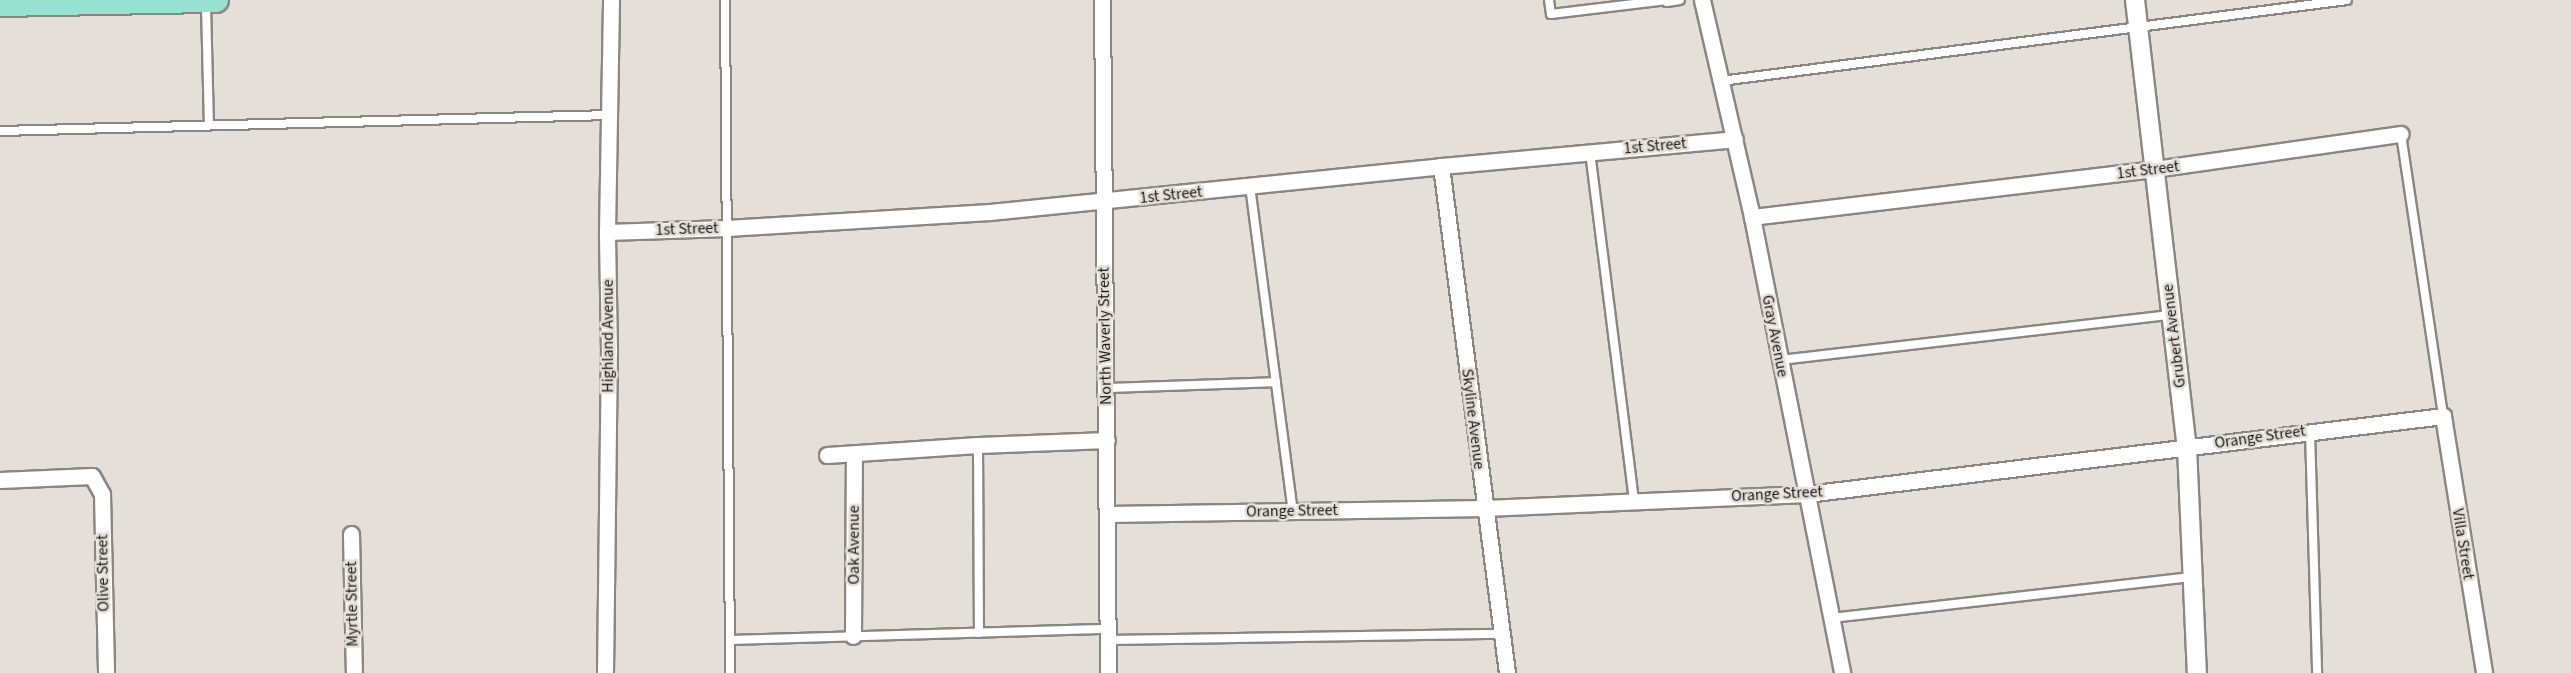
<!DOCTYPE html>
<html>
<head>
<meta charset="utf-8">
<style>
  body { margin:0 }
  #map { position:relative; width:2571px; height:673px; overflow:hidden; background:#e5dfd9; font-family:"Source Sans 3",sans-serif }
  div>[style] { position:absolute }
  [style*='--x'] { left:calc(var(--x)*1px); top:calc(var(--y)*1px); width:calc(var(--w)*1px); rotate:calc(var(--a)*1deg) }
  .roads { filter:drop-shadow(2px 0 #8b8680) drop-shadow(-2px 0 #8b8680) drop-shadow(0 2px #8b8680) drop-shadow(0 -2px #8b8680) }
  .service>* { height:8px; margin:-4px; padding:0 4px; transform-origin:4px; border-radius:4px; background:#fff }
  .minor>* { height:15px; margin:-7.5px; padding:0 7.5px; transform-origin:7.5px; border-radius:7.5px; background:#fff }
  .tertiary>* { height:18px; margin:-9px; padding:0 9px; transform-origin:9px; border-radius:9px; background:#fff }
  .primary>* { height:24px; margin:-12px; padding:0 12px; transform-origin:12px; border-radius:12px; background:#98e2d1 }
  span { translate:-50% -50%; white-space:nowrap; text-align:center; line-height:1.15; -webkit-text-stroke:5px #e5dfd9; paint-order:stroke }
  .street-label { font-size:16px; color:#1a1816 }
</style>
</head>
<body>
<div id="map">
  <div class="roads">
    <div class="service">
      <i style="--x:725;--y:0;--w:673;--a:89.57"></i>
      <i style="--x:1549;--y:0;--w:14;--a:82"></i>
      <i style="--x:1551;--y:14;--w:117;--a:-6.9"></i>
      <i style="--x:1667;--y:2;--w:13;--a:-9"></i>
      <i style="--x:206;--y:5;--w:120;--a:88.6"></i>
      <i style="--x:1721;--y:81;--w:631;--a:-7.37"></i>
      <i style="--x:0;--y:131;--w:609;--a:-1.5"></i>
      <i style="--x:2401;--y:134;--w:285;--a:81.5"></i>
      <i style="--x:1590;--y:152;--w:353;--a:82.8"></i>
      <i style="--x:1250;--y:186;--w:328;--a:82.5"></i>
      <i style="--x:1780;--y:360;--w:393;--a:-6.6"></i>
      <i style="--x:1106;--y:388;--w:170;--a:-2"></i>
      <i style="--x:2310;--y:432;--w:241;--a:88.3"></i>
      <i style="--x:978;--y:445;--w:188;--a:89.7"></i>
      <i style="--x:1831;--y:618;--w:363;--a:-6.5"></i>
      <i style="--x:730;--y:640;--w:379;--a:-1.7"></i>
      <i style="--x:1109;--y:640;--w:393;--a:-0.9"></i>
    </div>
    <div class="minor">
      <i style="--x:1102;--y:0;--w:673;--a:89.49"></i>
      <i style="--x:1702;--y:0;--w:223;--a:77"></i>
      <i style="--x:1752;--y:217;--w:465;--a:78.8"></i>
      <i style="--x:1441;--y:166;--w:511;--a:82.58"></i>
      <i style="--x:1752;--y:217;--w:405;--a:-6.8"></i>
      <i style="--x:2154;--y:169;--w:249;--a:-8.1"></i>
      <i style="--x:607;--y:232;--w:120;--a:-1.9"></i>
      <i style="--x:727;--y:228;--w:263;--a:-3.5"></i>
      <i style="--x:990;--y:212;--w:453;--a:-5.8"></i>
      <i style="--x:1441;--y:166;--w:295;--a:-5.2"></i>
      <i style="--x:827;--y:455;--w:151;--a:-3.8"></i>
      <i style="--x:978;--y:445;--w:129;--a:-2.2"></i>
      <i style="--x:0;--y:480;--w:92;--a:-2.5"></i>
      <i style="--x:92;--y:476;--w:21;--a:61"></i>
      <i style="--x:102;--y:494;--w:179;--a:88.7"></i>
      <i style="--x:1108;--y:514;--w:377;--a:-0.9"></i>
      <i style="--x:1485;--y:508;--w:322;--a:-2.5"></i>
      <i style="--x:1807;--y:494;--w:641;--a:-6.99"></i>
      <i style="--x:2443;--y:416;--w:260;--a:80.9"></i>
      <i style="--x:351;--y:534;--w:139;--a:88.8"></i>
      <i style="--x:853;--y:636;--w:182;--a:-89.7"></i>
      <i style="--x:605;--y:673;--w:322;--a:-89.3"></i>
      <i style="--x:609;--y:351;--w:119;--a:-91"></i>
      <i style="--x:607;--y:232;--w:232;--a:-89"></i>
    </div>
    <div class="tertiary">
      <i style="--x:2135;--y:0;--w:450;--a:83.4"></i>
      <i style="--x:2187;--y:447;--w:226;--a:87.5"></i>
    </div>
    <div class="primary">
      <i style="--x:0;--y:4;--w:216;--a:-1.1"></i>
    </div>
  </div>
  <div class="street-label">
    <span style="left:1655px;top:146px;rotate:-5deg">1st Street</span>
    <span style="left:2148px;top:170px;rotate:-7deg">1st Street</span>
    <span style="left:1171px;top:195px;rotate:-6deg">1st Street</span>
    <span style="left:687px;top:229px;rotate:-2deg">1st Street</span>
    <span style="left:608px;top:336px;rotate:-90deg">Highland Avenue</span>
    <span style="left:1105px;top:336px;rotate:-91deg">North Waverly Street</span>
    <span style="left:1775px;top:336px;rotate:79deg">Gray Avenue</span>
    <span style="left:2174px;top:336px;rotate:-97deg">Grubert Avenue</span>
    <span style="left:1473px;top:419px;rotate:83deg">Skyline Avenue</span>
    <span style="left:2260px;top:437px;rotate:-8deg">Orange Street</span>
    <span style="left:1777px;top:494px;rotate:-3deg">Orange Street</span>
    <span style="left:1292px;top:511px;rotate:-1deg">Orange Street</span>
    <span style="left:2463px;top:544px;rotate:81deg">Villa Street</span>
    <span style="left:854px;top:545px;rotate:-90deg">Oak Avenue</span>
    <span style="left:103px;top:573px;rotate:-91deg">Olive Street</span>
    <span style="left:352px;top:604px;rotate:-91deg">Myrtle Street</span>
  </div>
</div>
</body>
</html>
